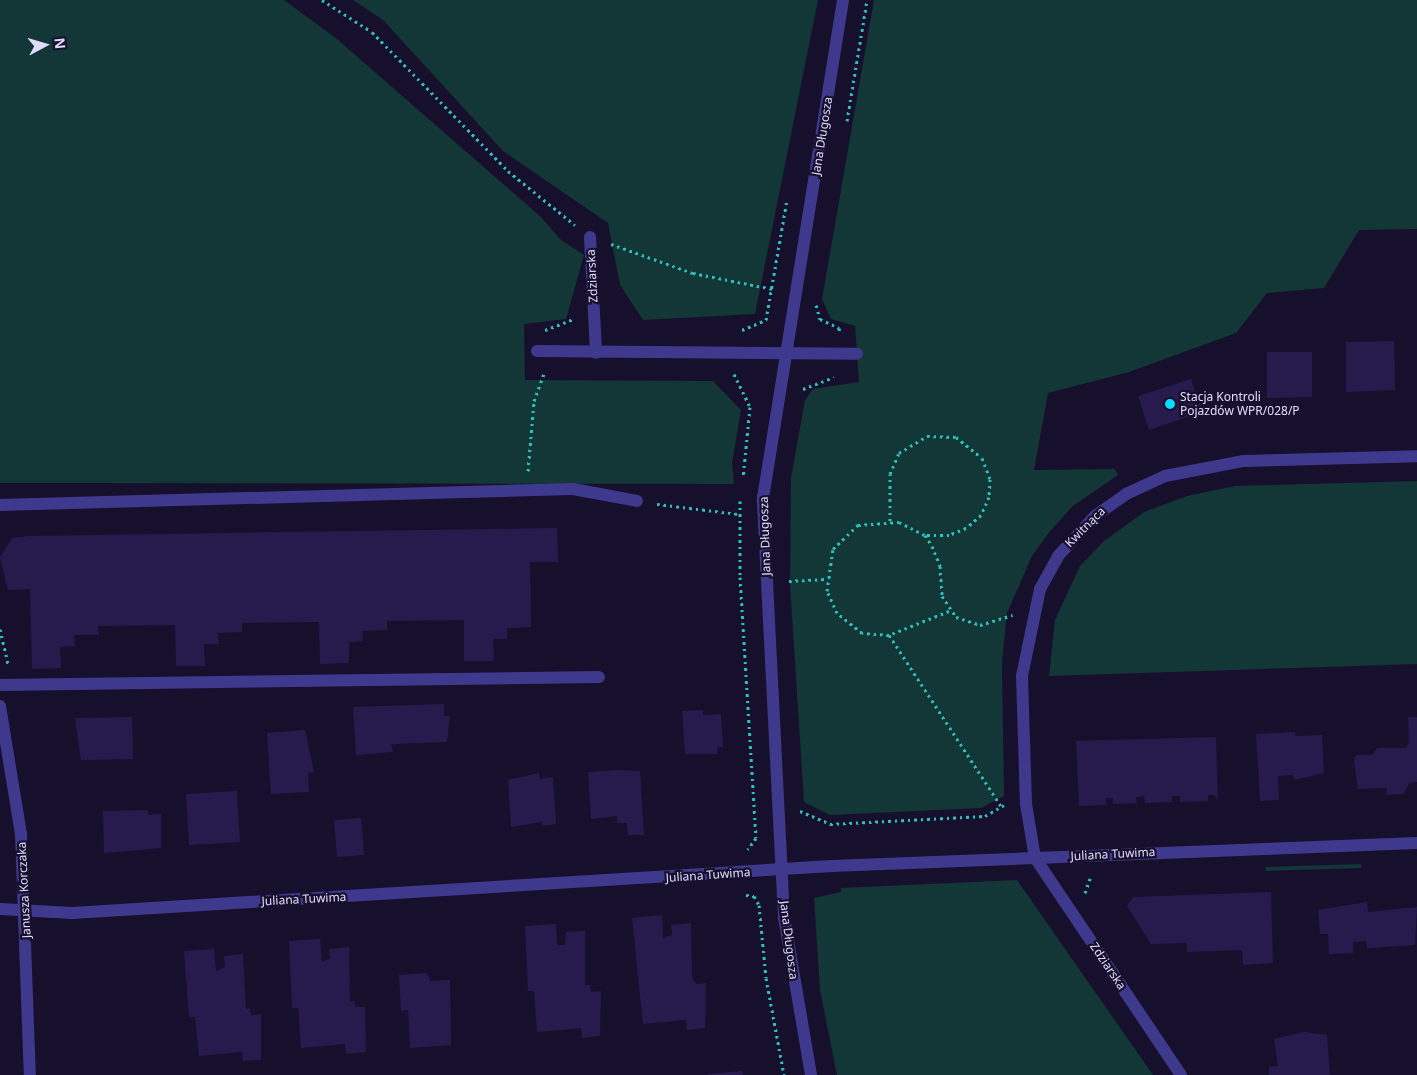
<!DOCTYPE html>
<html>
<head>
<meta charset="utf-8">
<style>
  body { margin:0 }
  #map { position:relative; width:1417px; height:1075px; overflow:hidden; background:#16102c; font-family:"Noto Sans",sans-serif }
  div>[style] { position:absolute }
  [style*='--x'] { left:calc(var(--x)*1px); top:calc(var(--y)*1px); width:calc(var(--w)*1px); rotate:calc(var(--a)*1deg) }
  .green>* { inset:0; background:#133636 }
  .building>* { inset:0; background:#271b4e }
  .path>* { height:3px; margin-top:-1.5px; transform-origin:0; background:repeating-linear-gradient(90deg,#2bc3bf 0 2.5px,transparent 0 6.5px) }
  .minor>* { height:12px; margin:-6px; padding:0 6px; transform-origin:6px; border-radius:6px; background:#3f398d }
  .dots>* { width:14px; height:14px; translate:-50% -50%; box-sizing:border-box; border:2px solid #16102c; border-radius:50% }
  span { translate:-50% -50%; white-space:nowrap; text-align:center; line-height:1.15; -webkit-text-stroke:4.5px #16102c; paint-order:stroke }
  .street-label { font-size:12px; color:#e0dbff }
  .poi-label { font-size:12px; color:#e0dbff }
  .left { translate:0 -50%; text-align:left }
  .north { position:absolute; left:20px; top:20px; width:50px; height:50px; -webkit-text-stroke:4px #16102c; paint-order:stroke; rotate:84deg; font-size:14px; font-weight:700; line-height:20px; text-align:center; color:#e0dbff }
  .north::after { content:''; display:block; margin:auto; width:18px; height:22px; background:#e0dbff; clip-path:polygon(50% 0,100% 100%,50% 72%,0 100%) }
</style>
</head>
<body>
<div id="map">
  <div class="green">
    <i style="clip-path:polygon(0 0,284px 0,337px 39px,541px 217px,561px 240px,584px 255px,566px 319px,524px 324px,525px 380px,713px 381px,741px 410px,732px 463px,734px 484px,0 483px)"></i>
    <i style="clip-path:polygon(353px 0,818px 0,755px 314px,643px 320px,620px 285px,608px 223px,503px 151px,383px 20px)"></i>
    <i style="clip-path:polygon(874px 0,1417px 0,1417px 229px,1359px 230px,1324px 288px,1267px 293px,1236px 333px,1129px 372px,1048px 393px,1034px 470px,1115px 469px,1118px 475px,1073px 506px,1051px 530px,1032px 556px,1007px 613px,1002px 662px,1004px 796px,981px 808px,830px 815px,804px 802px,790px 584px,791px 478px,805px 400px,813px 389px,859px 382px,855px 326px,831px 319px,822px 299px)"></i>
    <i style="clip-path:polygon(1417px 481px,1417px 664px,1049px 676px,1055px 620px,1080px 566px,1104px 541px,1144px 512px,1187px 496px,1235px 486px)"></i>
    <i style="clip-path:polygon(1361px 864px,1361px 868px,1266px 871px,1266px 867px)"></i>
    <i style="clip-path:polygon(1017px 880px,1153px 1075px,837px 1075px,820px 990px,814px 898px,841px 892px,841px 888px)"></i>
  </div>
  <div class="building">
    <i style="clip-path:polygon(1394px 341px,1395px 390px,1346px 392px,1346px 342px)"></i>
    <i style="clip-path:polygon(1267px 352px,1312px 352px,1312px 397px,1267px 398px)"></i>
    <i style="clip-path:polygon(1191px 379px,1202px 412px,1149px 430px,1138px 396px)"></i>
    <i style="clip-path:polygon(557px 528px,558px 562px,530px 562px,531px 627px,507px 628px,507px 639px,493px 639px,494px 661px,464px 661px,464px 620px,387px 621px,387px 630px,362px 631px,363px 641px,349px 642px,349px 663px,320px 664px,319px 622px,242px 623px,242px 632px,218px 633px,219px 644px,204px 644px,205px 666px,176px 666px,175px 625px,98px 626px,99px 635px,74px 635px,75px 646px,60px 647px,61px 668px,32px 669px,30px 589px,8px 590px,0 557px,12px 538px,30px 536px)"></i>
    <i style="clip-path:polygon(444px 704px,444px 716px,450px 716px,447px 742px,391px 744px,393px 752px,356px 755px,353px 707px)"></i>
    <i style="clip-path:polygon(703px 710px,703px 715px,721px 714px,723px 747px,717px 747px,717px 754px,685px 754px,682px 711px)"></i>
    <i style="clip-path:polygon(132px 717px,133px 759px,81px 760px,75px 718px)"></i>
    <i style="clip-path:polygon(1408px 717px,1417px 717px,1417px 782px,1409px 783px,1404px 794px,1386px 795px,1387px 788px,1358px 789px,1354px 760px,1357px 755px,1372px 755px,1377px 748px,1405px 748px,1409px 744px)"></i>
    <i style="clip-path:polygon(305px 730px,314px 772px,308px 773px,309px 792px,271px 794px,267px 733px)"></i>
    <i style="clip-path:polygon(1295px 732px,1295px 736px,1322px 735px,1324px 773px,1294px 780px,1293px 775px,1278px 776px,1279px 800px,1260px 801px,1256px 734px)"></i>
    <i style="clip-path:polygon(1216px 737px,1218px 801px,1215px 795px,1208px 795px,1208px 801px,1180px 802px,1180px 796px,1172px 796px,1172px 802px,1145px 803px,1144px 796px,1136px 797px,1137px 803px,1113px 804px,1113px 798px,1106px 798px,1106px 805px,1079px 806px,1076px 741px)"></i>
    <i style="clip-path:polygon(617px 770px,640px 771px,644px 835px,628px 835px,627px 823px,617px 823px,617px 816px,591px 819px,588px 772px)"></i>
    <i style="clip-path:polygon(539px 773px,540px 779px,553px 777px,556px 824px,542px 826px,542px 822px,511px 827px,508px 780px)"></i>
    <i style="clip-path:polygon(237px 791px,240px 842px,189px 845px,186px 794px)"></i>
    <i style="clip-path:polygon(148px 810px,148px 815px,161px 814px,161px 848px,104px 853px,103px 811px)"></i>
    <i style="clip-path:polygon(361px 818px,364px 855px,337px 857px,334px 820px)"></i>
    <i style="clip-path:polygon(1271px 892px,1273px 963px,1243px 965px,1242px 950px,1187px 952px,1187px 943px,1151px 944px,1127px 906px,1133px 897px)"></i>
    <i style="clip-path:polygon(1367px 902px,1368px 912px,1417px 907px,1415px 945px,1367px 948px,1366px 941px,1353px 942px,1353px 953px,1329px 954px,1328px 934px,1320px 934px,1318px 910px)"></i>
    <i style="clip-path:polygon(662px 915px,663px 938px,672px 935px,671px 925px,691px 923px,692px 978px,696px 984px,706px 983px,705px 1028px,687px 1030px,686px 1020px,643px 1024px,632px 918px)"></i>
    <i style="clip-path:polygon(556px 924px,557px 945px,565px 945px,566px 932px,585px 931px,585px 985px,590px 985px,591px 992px,601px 991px,600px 1036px,582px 1038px,581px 1028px,537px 1032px,534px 991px,528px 991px,525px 926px)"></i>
    <i style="clip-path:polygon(320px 939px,322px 962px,330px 958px,329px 949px,349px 947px,350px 1002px,355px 1001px,355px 1007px,365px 1007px,366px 1052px,346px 1054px,345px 1044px,301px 1048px,298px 1008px,292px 1008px,289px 941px)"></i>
    <i style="clip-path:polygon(214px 949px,216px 971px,225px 967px,224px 956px,243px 954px,246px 1009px,250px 1008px,251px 1015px,261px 1014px,261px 1060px,243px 1061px,242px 1052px,199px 1056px,195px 1017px,189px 1017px,184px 951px)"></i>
    <i style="clip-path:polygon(427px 973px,430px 981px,450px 980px,451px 1045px,410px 1048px,408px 1010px,401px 1011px,399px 975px)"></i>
    <i style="clip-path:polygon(1304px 1032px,1327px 1035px,1330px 1075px,1269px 1075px,1269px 1067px,1278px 1066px,1274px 1039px)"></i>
    <i style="clip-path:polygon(742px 1071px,743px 1075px,708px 1075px,708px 1074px)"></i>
  </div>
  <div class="path">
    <i style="--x:322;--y:0;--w:59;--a:32.6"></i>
    <i style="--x:372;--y:32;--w:194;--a:45.6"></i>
    <i style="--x:508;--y:171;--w:86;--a:38.9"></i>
    <i style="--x:847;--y:121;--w:123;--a:-80.6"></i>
    <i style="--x:611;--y:244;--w:87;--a:19.5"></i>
    <i style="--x:693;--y:273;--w:82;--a:11.3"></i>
    <i style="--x:816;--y:305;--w:15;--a:74"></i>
    <i style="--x:820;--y:319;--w:21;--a:25"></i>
    <i style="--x:839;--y:328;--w:5;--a:79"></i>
    <i style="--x:545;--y:330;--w:30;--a:-21"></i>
    <i style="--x:742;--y:330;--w:26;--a:-23"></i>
    <i style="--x:766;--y:320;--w:122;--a:-80.1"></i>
    <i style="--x:734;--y:374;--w:37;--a:64"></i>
    <i style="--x:750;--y:407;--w:71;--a:95.6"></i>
    <i style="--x:803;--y:389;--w:33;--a:-21"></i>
    <i style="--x:528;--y:471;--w:70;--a:-85.1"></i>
    <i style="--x:534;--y:401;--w:29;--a:-70"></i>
    <i style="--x:740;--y:501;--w:76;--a:90"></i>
    <i style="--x:740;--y:577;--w:261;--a:86.5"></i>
    <i style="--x:756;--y:838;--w:14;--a:126"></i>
    <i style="--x:657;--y:504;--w:83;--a:7"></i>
    <i style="--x:890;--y:521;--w:47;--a:-90"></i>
    <i style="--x:890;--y:474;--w:23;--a:-67"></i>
    <i style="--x:899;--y:453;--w:33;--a:-31"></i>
    <i style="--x:927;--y:436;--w:29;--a:2"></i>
    <i style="--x:956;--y:437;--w:33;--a:39"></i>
    <i style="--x:982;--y:458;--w:22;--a:69"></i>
    <i style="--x:990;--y:479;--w:18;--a:93"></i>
    <i style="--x:989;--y:497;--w:20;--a:114"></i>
    <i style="--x:981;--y:515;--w:20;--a:139"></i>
    <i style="--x:966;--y:528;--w:18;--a:158"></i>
    <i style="--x:949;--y:535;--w:24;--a:180"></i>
    <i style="--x:789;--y:581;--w:37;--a:-3"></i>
    <i style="--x:949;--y:611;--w:65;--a:158.2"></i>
    <i style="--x:889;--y:635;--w:27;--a:-176"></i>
    <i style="--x:862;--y:633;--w:32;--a:-141"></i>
    <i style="--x:837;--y:613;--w:24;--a:-114"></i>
    <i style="--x:827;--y:591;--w:42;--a:-81.9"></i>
    <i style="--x:833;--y:549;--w:35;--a:-44"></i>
    <i style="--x:858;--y:525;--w:41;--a:-4.2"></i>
    <i style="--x:899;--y:522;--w:29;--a:27"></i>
    <i style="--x:925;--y:535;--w:13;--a:58"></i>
    <i style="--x:932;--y:546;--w:22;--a:68"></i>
    <i style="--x:940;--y:566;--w:30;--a:86"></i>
    <i style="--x:942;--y:596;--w:25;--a:56"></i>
    <i style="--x:956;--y:617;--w:25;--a:18"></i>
    <i style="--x:980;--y:625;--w:34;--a:-17"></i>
    <i style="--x:0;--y:629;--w:37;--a:77"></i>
    <i style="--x:889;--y:635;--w:204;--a:56.8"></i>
    <i style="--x:800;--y:811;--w:33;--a:23"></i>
    <i style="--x:830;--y:824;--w:155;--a:-3"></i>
    <i style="--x:985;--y:816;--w:22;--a:-30"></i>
    <i style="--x:1085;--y:893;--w:18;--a:-71"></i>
    <i style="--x:746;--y:895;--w:8;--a:7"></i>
    <i style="--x:754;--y:896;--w:10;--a:61"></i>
    <i style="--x:759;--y:905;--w:73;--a:84.5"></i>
    <i style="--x:766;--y:978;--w:99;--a:79.5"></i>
  </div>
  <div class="minor">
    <i style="--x:590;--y:237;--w:116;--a:87"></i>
    <i style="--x:537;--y:351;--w:320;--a:0.5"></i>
    <i style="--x:0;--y:505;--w:573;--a:-1.6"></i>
    <i style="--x:573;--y:489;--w:65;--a:10.6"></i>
    <i style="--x:0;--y:685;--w:599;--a:-0.77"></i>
    <i style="--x:0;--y:706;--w:130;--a:80.7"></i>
    <i style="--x:21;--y:834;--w:241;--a:87.9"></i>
    <i style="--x:0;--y:909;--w:72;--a:3.2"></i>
    <i style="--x:72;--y:913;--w:761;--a:-3.54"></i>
    <i style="--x:832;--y:866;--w:585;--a:-2.25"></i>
    <i style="--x:811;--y:1075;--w:160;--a:-99.7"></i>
    <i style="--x:784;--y:917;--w:420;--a:-92.9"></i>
    <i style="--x:763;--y:498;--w:504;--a:-80.87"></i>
    <i style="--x:1181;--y:1075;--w:262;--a:-123.9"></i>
    <i style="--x:1035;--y:858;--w:55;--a:-99.5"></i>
    <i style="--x:1026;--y:804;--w:128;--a:-91.8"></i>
    <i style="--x:1022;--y:676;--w:89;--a:-78.3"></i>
    <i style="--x:1040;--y:589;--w:38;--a:-61"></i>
    <i style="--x:1058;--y:556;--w:54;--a:-47.2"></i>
    <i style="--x:1095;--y:516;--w:38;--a:-35"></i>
    <i style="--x:1126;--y:494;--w:43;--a:-24.8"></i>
    <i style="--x:1165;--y:476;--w:79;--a:-10.9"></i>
    <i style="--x:1243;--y:461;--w:174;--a:-1.6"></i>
  </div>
  <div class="dots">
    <i style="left:1170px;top:404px;background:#07ddff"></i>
  </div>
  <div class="street-label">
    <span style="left:822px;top:136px;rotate:-81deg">Jana Długosza</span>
    <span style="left:592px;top:276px;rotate:-93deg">Zdziarska</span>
    <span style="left:1085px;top:527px;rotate:-45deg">Kwitnąca</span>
    <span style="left:765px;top:536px;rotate:-92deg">Jana Długosza</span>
    <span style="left:1113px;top:854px;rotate:-3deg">Juliana Tuwima</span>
    <span style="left:708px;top:875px;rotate:-4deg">Juliana Tuwima</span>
    <span style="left:24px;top:890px;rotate:-93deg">Janusza Korczaka</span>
    <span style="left:304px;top:899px;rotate:-3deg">Juliana Tuwima</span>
    <span style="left:789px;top:940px;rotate:83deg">Jana Długosza</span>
    <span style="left:1108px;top:966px;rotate:56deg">Zdziarska</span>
  </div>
  <div class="poi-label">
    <span class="left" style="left:1180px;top:404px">Stacja Kontroli<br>Pojazdów WPR/028/P</span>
  </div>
  <div class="north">N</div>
</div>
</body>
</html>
